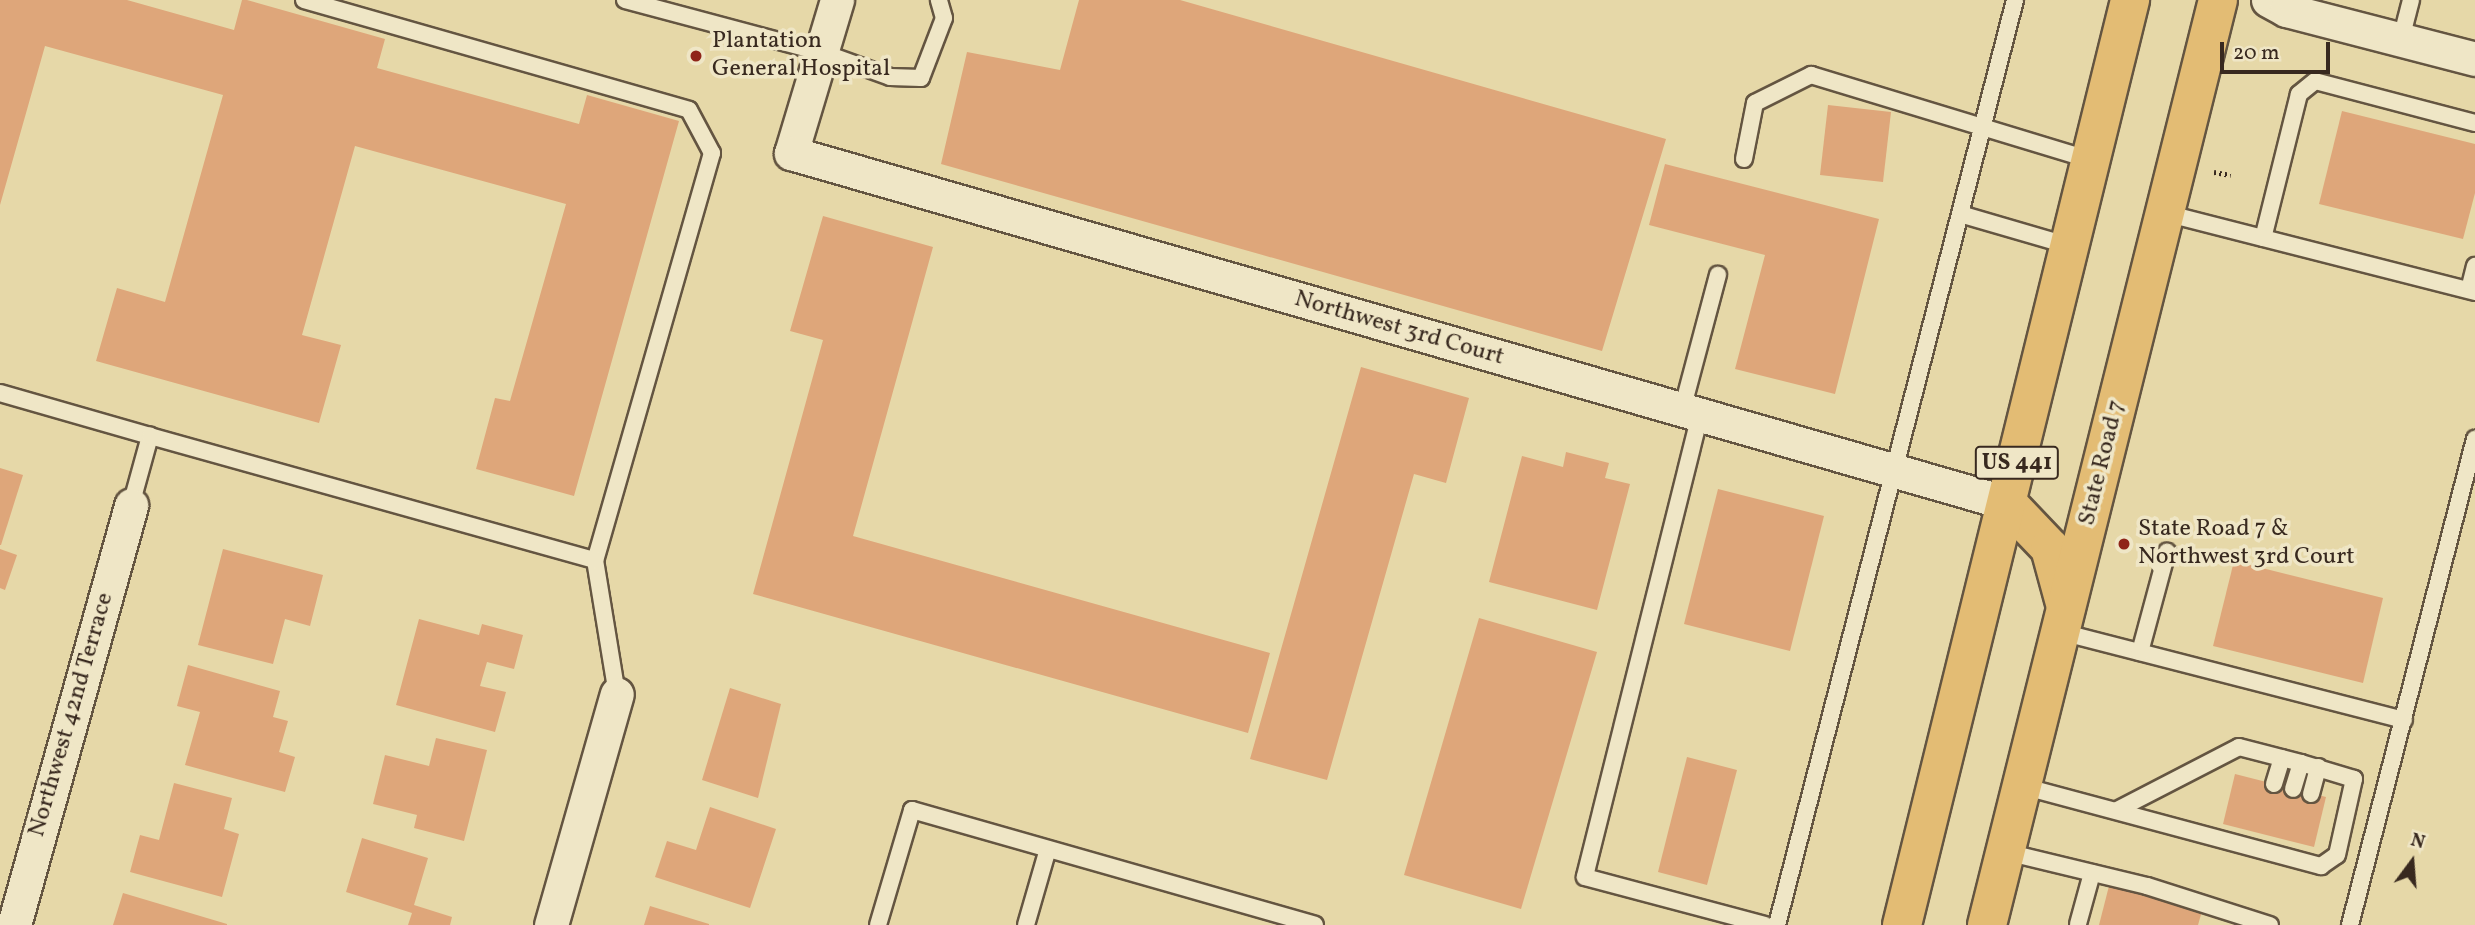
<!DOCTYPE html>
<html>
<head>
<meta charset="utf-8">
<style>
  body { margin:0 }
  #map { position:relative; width:2475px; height:925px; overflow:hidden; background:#e6d8a8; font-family:Vollkorn,serif }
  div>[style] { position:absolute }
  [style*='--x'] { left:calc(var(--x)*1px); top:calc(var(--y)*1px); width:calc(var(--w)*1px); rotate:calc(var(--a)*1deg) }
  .building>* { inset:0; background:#dea67a }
  .path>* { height:4.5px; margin-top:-2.25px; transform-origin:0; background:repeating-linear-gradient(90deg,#38291f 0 2px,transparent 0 5.5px) }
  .roads { filter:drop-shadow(2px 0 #645541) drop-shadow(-2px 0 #645541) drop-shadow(0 2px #645541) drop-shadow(0 -2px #645541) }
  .lane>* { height:16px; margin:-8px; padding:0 8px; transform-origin:8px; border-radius:8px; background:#efe6c6 }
  .street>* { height:33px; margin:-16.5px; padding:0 16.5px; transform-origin:16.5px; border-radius:16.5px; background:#efe6c6 }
  .primary>* { height:38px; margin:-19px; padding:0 19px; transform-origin:19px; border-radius:19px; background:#e3bc74 }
  .dots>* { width:19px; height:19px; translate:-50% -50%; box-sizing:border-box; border:4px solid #efe6c6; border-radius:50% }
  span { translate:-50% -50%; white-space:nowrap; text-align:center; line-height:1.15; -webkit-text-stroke:7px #efe6c6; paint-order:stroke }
  .shield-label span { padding:2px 5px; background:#efe6c6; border:2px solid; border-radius:5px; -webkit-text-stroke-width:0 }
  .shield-label { font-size:23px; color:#38291f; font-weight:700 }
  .poi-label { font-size:24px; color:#38291f }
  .left { translate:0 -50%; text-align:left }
  .street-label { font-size:24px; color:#38291f }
  .north { position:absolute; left:2377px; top:827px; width:70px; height:70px; -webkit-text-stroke:5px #efe6c6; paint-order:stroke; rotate:16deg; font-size:19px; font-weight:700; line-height:28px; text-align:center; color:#38291f }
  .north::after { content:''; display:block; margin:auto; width:24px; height:32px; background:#38291f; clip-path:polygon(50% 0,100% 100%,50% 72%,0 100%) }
  .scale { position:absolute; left:2220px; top:42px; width:110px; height:32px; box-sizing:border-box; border:4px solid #38291f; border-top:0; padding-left:9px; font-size:21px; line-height:24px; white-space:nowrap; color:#38291f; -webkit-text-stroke:5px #efe6c6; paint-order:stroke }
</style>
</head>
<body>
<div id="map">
  <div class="building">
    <i style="clip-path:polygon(0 0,127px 0,234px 30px,242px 0,247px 0,385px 39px,377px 68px,579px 124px,587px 95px,679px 121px,574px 496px,476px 469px,495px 398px,510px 401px,566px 204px,355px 146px,302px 335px,341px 345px,319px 423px,96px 361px,117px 288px,165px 302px,223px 95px,45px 46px,0 205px)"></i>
    <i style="clip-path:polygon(1079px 0,1180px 0,1666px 139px,1602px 351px,941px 164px,967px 52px,1060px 70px)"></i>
    <i style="clip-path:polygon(1828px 105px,1891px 112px,1883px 182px,1820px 175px)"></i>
    <i style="clip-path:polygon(2342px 111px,2475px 144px,2475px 193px,2463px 239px,2319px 204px)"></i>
    <i style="clip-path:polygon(1665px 164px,1879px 219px,1835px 394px,1735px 369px,1765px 255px,1649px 225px)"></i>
    <i style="clip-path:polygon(823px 216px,933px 247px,853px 536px,1270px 653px,1248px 733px,753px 594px,823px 340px,790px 331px)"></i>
    <i style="clip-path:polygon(1361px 367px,1469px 398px,1446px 483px,1414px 474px,1327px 780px,1250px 759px)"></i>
    <i style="clip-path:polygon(1566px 452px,1609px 463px,1605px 478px,1630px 484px,1597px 610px,1489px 582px,1522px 456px,1563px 467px)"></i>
    <i style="clip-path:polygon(0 468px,23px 475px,1px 545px,0 545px)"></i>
    <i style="clip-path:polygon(1718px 489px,1824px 516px,1790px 651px,1684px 624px)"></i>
    <i style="clip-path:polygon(0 549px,17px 555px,5px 590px,0 588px)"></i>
    <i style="clip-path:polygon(223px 549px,323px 575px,310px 626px,285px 619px,273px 664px,198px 645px)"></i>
    <i style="clip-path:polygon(2234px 561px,2383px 598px,2363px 683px,2213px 646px)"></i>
    <i style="clip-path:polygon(1479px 618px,1597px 652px,1521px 909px,1404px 875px)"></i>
    <i style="clip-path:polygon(419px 619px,479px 635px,482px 624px,523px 635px,514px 669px,487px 662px,480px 686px,506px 692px,495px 732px,396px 705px)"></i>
    <i style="clip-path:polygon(188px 665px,280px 691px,273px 717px,288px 721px,279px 752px,295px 757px,285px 792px,185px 765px,200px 712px,177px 706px)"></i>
    <i style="clip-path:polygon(730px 688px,781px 704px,758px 798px,702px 780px)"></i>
    <i style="clip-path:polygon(436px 738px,487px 750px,464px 841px,414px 828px,417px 815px,373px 804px,385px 755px,429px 766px)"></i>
    <i style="clip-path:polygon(1687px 757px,1737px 770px,1707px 885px,1658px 872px)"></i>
    <i style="clip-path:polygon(2235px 774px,2326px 797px,2314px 847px,2223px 824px)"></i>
    <i style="clip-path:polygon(174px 783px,232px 798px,224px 829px,239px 834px,222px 897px,130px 872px,140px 835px,159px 840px)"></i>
    <i style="clip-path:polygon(710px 807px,776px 829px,750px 908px,655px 877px,667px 841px,696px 850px)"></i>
    <i style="clip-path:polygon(362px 838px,428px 858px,414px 905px,452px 917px,450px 925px,408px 925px,412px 913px,346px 892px)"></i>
    <i style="clip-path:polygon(2109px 886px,2202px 911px,2198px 925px,2099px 925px)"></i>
    <i style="clip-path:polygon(123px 893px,227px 924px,227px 925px,113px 925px)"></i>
    <i style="clip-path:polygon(650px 906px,709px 924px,709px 925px,644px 925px)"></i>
  </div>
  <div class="path">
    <i style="--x:2214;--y:172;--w:17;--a:10"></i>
  </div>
  <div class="roads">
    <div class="lane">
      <i style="--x:304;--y:0;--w:400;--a:15.9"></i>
      <i style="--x:689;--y:110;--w:49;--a:61.9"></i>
      <i style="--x:712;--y:153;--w:423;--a:106"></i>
      <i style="--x:595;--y:560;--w:136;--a:80.7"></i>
      <i style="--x:625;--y:0;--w:203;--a:14.9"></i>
      <i style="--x:821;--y:52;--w:73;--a:19.9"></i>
      <i style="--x:890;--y:77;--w:31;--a:2"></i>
      <i style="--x:921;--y:78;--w:64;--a:-69"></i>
      <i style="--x:944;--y:18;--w:19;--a:-106"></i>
      <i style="--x:2401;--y:39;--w:40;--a:-75.6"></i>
      <i style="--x:2475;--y:123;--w:165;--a:-165.3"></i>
      <i style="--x:2315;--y:81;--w:21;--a:141"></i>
      <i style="--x:2299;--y:94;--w:148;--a:104"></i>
      <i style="--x:2263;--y:238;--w:219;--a:14.3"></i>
      <i style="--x:1744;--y:159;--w:57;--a:-78.9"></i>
      <i style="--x:1755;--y:103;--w:63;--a:-26.6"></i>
      <i style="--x:1811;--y:75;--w:293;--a:16.9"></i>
      <i style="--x:2165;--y:213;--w:101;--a:14.3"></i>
      <i style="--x:1960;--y:214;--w:115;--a:16.2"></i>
      <i style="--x:2469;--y:290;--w:25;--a:-76"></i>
      <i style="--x:0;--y:393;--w:156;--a:16"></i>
      <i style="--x:1682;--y:410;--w:140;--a:-75.1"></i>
      <i style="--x:1700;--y:415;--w:476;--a:104"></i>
      <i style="--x:1585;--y:877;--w:186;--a:14.9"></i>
      <i style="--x:131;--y:505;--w:72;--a:-74.6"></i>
      <i style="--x:150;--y:436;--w:462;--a:15.6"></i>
      <i style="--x:2061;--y:632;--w:354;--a:14.4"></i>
      <i style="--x:2140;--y:652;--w:104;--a:-74.9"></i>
      <i style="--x:2274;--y:784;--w:27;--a:-73"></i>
      <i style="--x:2022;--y:786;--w:310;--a:15"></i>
      <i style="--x:2321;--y:866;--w:19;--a:-35"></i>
      <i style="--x:2337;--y:855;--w:78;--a:-77.4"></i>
      <i style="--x:2354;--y:779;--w:55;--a:-163.2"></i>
      <i style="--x:2311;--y:794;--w:28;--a:-75"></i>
      <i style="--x:2117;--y:810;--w:137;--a:-27.3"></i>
      <i style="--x:2239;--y:747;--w:64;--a:14.5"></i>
      <i style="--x:2301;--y:763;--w:27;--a:107"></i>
      <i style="--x:2006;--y:852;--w:145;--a:13.6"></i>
      <i style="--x:2147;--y:886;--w:129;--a:17.6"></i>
      <i style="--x:2078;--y:924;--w:53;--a:-74.6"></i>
      <i style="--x:878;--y:925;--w:120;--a:-73.5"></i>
      <i style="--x:912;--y:810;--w:419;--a:15.9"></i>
      <i style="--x:1026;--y:925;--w:79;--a:-73.9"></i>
      <i style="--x:1777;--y:925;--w:955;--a:-75.57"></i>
      <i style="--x:2350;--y:925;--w:502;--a:-75.58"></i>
    </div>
    <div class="street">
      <i style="--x:837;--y:0;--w:160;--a:106.7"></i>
      <i style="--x:791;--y:153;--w:1265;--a:16.06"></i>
      <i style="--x:2268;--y:0;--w:21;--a:29"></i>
      <i style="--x:2286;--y:10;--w:195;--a:14.5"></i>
      <i style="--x:14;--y:925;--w:436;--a:-74.4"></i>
      <i style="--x:551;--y:925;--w:240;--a:-74.1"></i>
    </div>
    <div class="primary">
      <i style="--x:2007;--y:503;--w:62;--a:46.3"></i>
      <i style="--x:2050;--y:548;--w:61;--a:74.8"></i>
      <i style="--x:1902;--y:925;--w:953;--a:-76.15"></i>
      <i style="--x:1987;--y:925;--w:953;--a:-75.98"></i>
    </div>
  </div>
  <div class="dots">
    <i style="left:696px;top:56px;background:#8f2418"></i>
    <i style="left:2124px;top:544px;background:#8f2418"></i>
  </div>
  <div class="shield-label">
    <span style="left:2017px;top:463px">US 441</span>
  </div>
  <div class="poi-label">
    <span class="left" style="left:712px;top:56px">Plantation<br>General Hospital</span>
    <span class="left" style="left:2138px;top:544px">State Road 7 &amp;<br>Northwest 3rd Court</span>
  </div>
  <div class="street-label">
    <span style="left:1399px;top:329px;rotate:16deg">Northwest 3rd Court</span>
    <span style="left:2103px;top:463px;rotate:-76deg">State Road 7</span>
    <span style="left:72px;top:715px;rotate:-74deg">Northwest 42nd Terrace</span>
  </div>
  <div class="north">N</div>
  <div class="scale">20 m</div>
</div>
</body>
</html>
